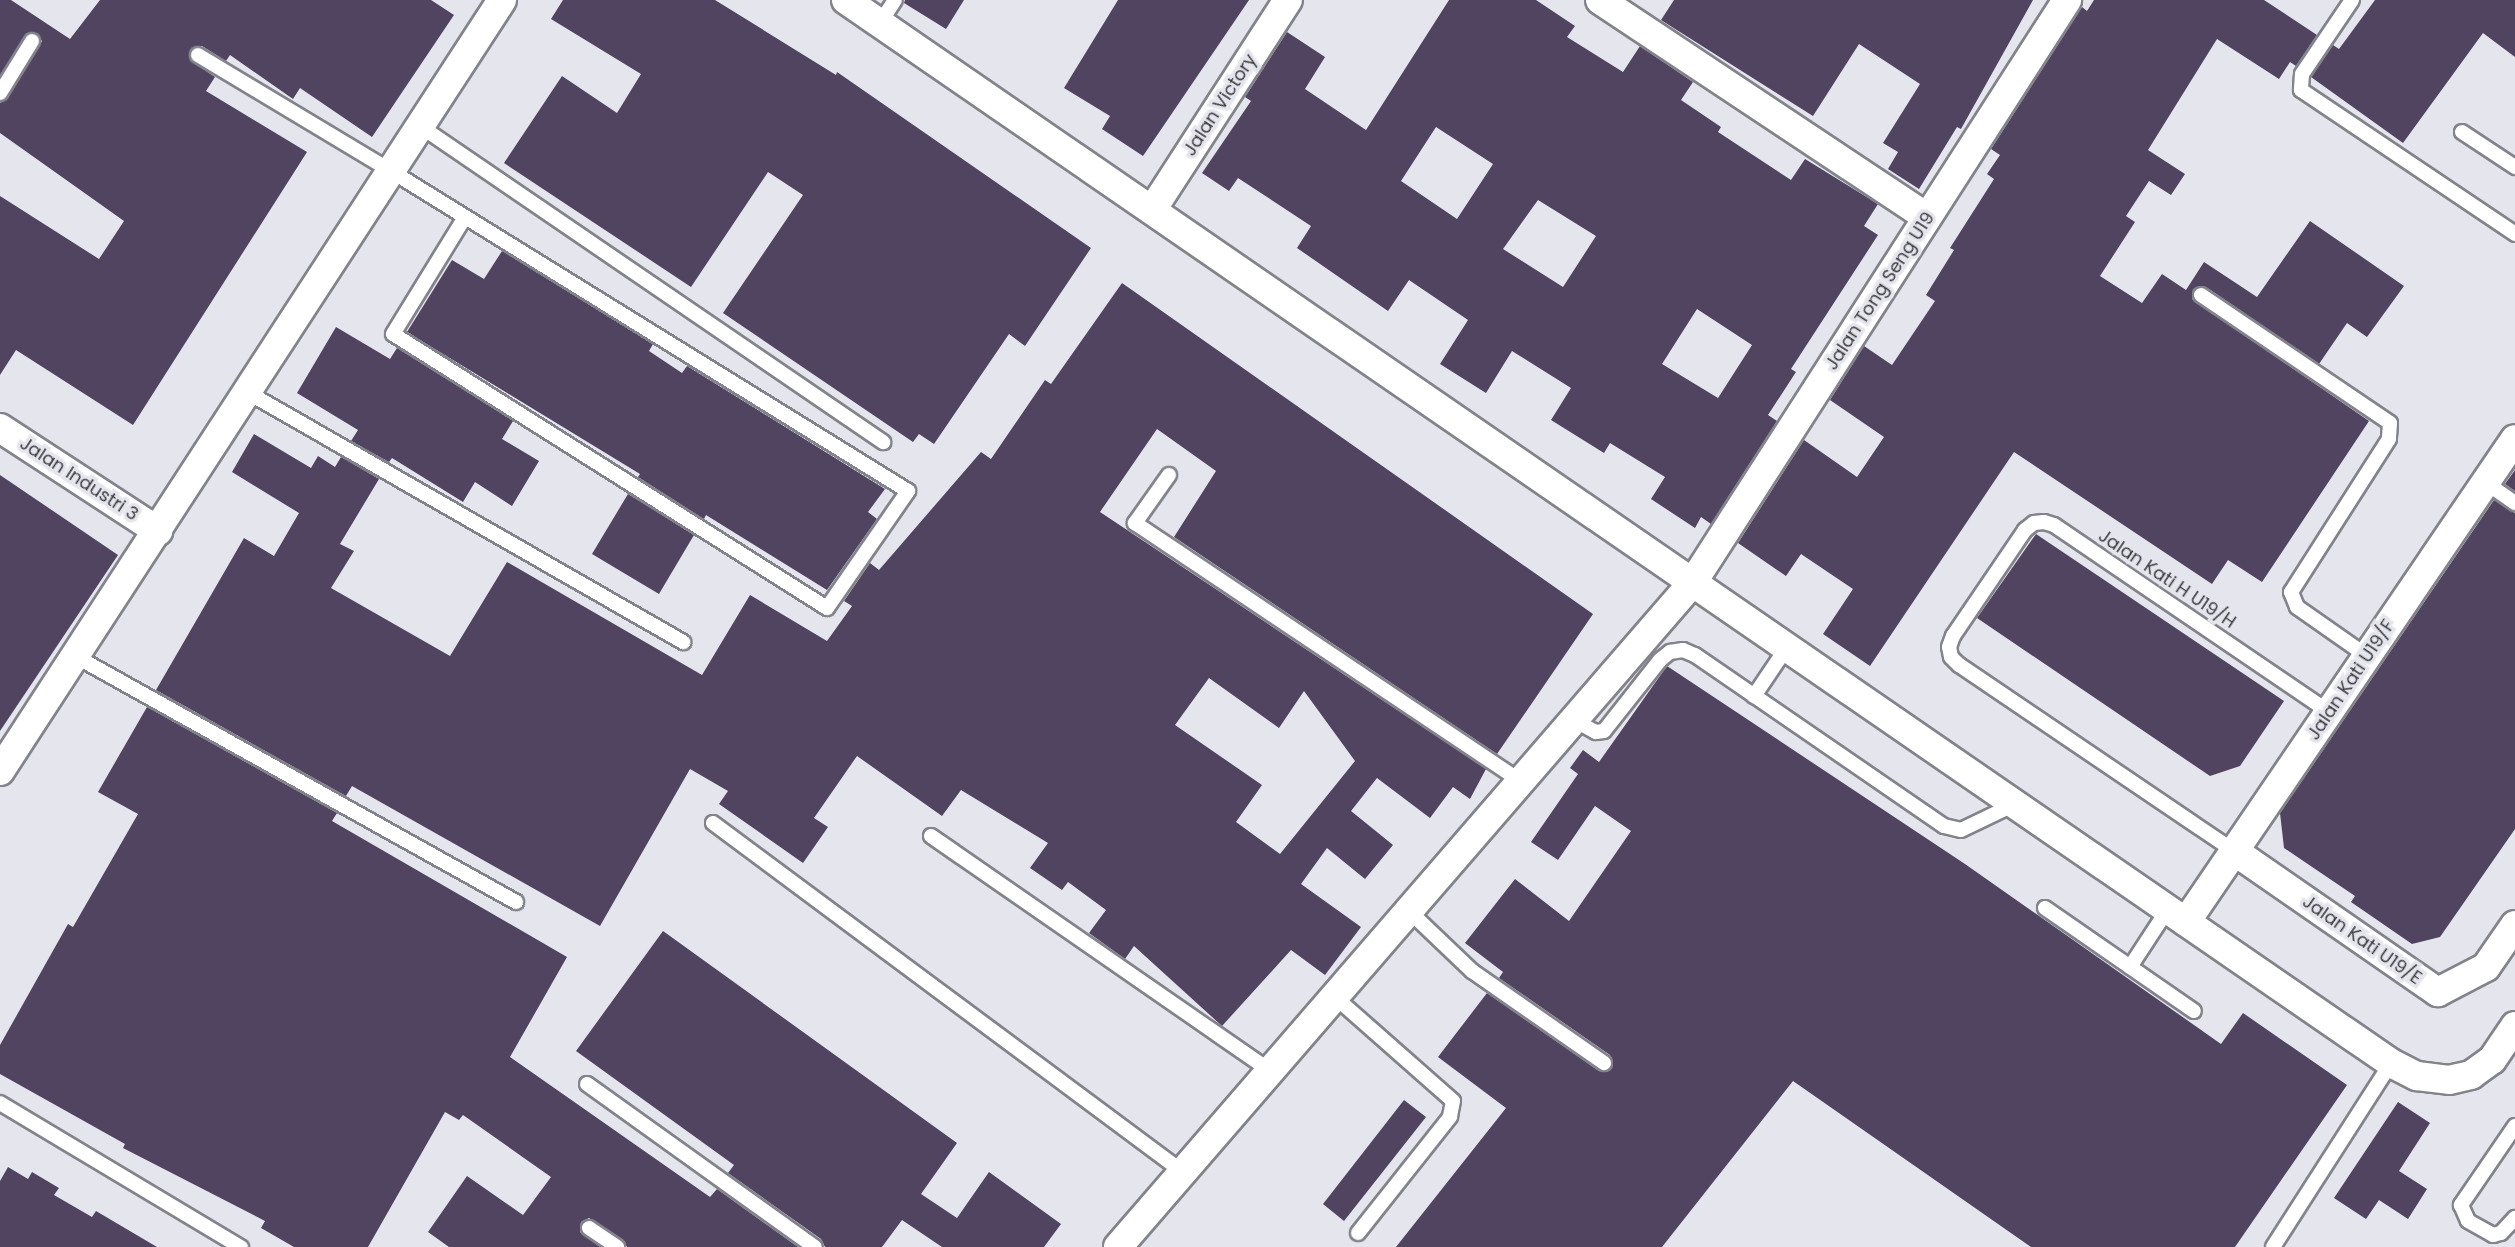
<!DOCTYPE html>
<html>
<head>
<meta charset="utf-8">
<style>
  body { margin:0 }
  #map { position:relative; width:2515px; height:1247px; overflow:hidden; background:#e5e5ed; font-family:Poppins,sans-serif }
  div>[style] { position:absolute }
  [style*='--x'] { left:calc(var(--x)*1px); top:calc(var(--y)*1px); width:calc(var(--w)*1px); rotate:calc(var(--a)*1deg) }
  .building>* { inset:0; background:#514460 }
  .roads { filter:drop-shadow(2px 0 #83838b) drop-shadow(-2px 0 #83838b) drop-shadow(0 2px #83838b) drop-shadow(0 -2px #83838b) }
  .lane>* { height:14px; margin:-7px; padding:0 7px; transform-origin:7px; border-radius:7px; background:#fff }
  .street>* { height:28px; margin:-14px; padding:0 14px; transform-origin:14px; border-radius:14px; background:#fff }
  span { translate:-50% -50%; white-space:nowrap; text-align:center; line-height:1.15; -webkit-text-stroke:7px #e5e5ed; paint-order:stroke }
  .street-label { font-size:18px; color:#3d3d40 }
</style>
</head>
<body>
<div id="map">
  <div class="building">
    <i style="clip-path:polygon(0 0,11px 0,70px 39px,100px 0,431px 0,454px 15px,372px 137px,300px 88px,293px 99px,230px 55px,226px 61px,202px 46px,190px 50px,190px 60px,215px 77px,206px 91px,307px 152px,133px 425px,16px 350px,0 375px,0 196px,99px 259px,124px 221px,0 133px,0 103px,8px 98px,42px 41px,36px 33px,27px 33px,0 75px)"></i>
    <i style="clip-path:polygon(563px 0,715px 0,836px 75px,837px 72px,1091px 248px,1025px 346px,1009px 334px,934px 444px,919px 434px,913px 442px,723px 313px,803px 195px,768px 172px,691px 287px,504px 163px,562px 76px,617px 113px,641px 74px,551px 19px)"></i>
    <i style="clip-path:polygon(905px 0,964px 0,946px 29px,904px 3px)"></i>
    <i style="clip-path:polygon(1118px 0,1249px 0,1143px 156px,1102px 129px,1110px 116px,1064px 88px)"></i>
    <i style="clip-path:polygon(evenodd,1449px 0,1536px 0,1575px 26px,1567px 37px,1623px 72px,1640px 46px,1693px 82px,1681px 100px,1721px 127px,1718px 132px,1791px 180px,1805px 159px,1878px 204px,1864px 226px,1878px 235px,1791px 369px,1796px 372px,1768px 415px,1777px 421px,1711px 524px,1701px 517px,1695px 528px,1651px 499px,1665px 477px,1610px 443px,1604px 453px,1551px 420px,1571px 388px,1512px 351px,1486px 393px,1440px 364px,1468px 320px,1409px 280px,1388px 311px,1297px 248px,1311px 226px,1238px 178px,1229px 191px,1202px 173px,1251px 101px,1245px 97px,1287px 32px,1325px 57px,1305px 89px,1366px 130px,1449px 0,1436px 127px,1493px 164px,1457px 219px,1401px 181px,1436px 127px,1449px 0,1538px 200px,1596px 236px,1563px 287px,1503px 249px,1538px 200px,1449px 0,1697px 309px,1752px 345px,1718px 398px,1662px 364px,1697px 309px)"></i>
    <i style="clip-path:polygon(1674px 0,2033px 0,1961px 129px,1957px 127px,1919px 189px,1888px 169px,1898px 152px,1883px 143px,1920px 84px,1859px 44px,1813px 116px,1661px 20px)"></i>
    <i style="clip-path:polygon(2094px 0,2264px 0,2317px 35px,2296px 66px,2290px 62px,2279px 79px,2217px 39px,2148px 150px,2185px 174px,2171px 195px,2149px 181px,2126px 216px,2135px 222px,2100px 276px,2142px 303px,2162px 274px,2186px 290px,2204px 262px,2257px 297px,2310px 221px,2404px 286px,2367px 337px,2347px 323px,2319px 364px,2206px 287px,2193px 289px,2192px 299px,2369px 421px,2262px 582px,2228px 560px,2212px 584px,2014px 452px,1870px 666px,1823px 634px,1853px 589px,1801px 554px,1786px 576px,1738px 543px,1804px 440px,1857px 477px,1884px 437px,1830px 400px,1864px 346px,1892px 365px,1935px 301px,1926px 295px,1954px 250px,1950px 248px,1994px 179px,1987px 174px,2000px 155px,1991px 149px,2082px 7px,2087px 11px)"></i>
    <i style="clip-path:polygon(2375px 0,2515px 0,2515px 57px,2483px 33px,2403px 143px,2311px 77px,2333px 45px,2339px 49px)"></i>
    <i style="clip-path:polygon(502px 251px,653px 344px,649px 351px,682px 373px,687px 366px,885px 489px,868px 512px,877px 519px,827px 590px,706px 515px,704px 519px,638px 477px,640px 474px,407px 332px,452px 260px,484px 279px)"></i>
    <i style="clip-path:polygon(evenodd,1122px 283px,1593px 614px,1497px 754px,1174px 537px,1216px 471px,1157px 429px,1100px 512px,1486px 769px,1470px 799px,1453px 787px,1430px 818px,1377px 778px,1351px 811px,1393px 845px,1365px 879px,1327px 848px,1301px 884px,1361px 927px,1325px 975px,1291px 950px,1222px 1026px,1134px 946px,1125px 959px,1089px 933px,1106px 910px,1068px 882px,1062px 890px,1030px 868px,1048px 843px,961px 790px,942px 816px,857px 756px,814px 818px,828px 827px,803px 863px,719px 804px,728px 791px,690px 769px,600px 926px,352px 786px,346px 796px,156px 690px,244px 538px,274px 556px,299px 513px,232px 472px,254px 434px,311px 468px,318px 456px,335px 467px,341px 457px,379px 479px,340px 544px,354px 551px,331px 588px,450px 656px,507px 562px,702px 675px,750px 595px,827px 641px,852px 606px,844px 601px,870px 563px,879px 570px,981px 452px,991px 459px,1045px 380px,1051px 384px,1122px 283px,1209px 678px,1279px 728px,1304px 691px,1355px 761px,1280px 854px,1236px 822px,1262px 785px,1175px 725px,1209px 678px)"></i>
    <i style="clip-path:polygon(336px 327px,390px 359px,397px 348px,513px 421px,502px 439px,539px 461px,512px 506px,475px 482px,463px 502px,392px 458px,389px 462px,351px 441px,358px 430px,297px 393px)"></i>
    <i style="clip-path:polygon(2515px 470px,2515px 491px,2505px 484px)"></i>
    <i style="clip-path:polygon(0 475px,118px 555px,0 731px)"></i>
    <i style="clip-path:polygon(628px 494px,694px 535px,659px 594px,592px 554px)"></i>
    <i style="clip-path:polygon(2494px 500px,2515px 513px,2515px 829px,2440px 937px,2412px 944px,2351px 902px,2355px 896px,2284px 848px,2280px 813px)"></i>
    <i style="clip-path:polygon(2036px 534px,2284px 701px,2240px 766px,2210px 776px,1977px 618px)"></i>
    <i style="clip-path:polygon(1667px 666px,1965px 864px,2221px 1044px,2243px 1013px,2347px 1085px,2235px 1247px,2031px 1247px,1793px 1081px,1662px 1247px,1396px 1247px,1506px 1108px,1438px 1057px,1487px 993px,1599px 1071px,1607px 1072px,1612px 1068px,1610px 1055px,1499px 978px,1503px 972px,1465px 943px,1515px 879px,1569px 921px,1631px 831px,1595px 806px,1558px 860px,1531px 842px,1578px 774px,1570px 768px,1583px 750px,1599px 762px)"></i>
    <i style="clip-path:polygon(147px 707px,337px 813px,332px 821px,567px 957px,510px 1057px,710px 1197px,717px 1189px,798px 1247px,627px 1247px,622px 1239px,589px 1218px,581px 1222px,580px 1232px,600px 1247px,449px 1247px,428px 1232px,467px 1176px,523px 1215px,551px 1177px,463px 1115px,459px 1120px,445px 1112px,368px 1247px,294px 1247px,261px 1228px,265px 1221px,123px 1148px,125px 1144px,0 1074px,0 1045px,68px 924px,73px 927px,138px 814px,98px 792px)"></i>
    <i style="clip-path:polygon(663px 931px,957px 1143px,921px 1194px,957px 1218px,989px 1172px,1061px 1224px,1044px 1247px,942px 1247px,902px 1220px,882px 1247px,825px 1247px,821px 1239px,728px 1173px,734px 1165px,576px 1051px)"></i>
    <i style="clip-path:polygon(1404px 1100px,1426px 1117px,1344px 1221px,1323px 1204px)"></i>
    <i style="clip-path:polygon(2398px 1102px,2430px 1123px,2399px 1171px,2427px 1189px,2408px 1219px,2379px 1200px,2366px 1219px,2334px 1198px)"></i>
    <i style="clip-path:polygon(8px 1167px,28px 1179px,32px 1172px,59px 1188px,54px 1195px,92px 1217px,96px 1211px,157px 1247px,0 1247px,0 1181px)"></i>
  </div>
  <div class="roads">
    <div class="lane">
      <i style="--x:2352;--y:0;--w:89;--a:124"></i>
      <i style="--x:2302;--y:74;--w:16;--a:94"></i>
      <i style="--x:2301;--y:90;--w:258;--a:33.9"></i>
      <i style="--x:880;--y:23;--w:27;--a:-57"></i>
      <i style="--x:198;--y:55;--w:225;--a:31"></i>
      <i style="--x:391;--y:171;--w:608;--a:31.76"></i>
      <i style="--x:908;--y:491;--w:142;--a:124.7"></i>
      <i style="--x:827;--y:608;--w:513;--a:-147.73"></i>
      <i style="--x:393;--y:334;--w:137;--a:-58.4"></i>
      <i style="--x:0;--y:93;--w:61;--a:-58.4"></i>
      <i style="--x:420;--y:126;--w:561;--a:34.31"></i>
      <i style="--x:2462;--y:132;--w:64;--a:33.4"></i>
      <i style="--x:2201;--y:295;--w:228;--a:34.1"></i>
      <i style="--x:2390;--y:423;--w:16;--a:94"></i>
      <i style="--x:2389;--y:439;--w:182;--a:122.6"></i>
      <i style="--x:2291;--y:592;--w:16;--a:68"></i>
      <i style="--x:2297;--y:607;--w:85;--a:35"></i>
      <i style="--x:247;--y:392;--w:503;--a:29.83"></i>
      <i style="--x:1169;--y:475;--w:59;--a:125.3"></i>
      <i style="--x:1135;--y:523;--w:464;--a:33.8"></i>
      <i style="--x:2485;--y:482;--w:37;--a:35"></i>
      <i style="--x:75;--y:656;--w:505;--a:29.15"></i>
      <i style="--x:1754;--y:696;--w:59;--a:-56"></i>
      <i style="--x:1574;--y:720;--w:25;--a:29"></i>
      <i style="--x:1596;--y:732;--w:8;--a:-7"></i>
      <i style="--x:1604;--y:731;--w:90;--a:-51.7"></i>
      <i style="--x:1660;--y:660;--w:13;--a:-39"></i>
      <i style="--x:1670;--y:652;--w:13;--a:-9"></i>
      <i style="--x:1683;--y:650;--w:13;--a:23"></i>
      <i style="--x:1695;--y:655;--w:302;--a:34.5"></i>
      <i style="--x:1944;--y:826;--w:17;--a:13"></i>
      <i style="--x:1961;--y:830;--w:60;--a:-25.7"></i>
      <i style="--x:713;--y:823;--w:585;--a:36.6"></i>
      <i style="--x:931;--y:836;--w:413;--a:34.7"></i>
      <i style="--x:2234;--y:851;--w:332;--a:-145.9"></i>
      <i style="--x:1959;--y:665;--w:11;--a:-135"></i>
      <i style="--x:1951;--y:657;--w:10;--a:-101"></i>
      <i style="--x:1949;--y:647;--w:12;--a:-70"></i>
      <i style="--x:1953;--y:636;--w:128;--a:-55.8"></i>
      <i style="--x:2025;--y:530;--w:11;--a:-38"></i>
      <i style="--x:2034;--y:523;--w:10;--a:-6"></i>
      <i style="--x:2044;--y:522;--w:10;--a:17"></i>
      <i style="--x:2054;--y:525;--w:333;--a:34.2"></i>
      <i style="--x:2045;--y:908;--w:181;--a:34.7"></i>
      <i style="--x:1409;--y:911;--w:87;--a:43.6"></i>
      <i style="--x:1472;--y:971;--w:161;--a:34.9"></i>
      <i style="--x:2130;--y:967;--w:69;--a:-56.8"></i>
      <i style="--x:1335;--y:997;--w:157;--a:41.4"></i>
      <i style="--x:1453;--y:1101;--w:16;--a:101"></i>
      <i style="--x:1450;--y:1117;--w:148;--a:128.4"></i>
      <i style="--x:587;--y:1084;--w:280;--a:35.6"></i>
      <i style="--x:0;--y:1103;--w:281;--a:30.9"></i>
      <i style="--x:2515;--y:1126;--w:96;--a:124.4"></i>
      <i style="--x:2461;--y:1205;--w:17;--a:66"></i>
      <i style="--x:2468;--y:1221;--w:29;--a:29"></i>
      <i style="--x:2493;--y:1235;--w:8;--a:-14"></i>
      <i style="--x:2501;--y:1233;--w:21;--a:-47"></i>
      <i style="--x:589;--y:1228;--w:34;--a:34"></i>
      <i style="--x:2273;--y:1247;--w:219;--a:-57.3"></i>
    </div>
    <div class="street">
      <i style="--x:846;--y:0;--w:1875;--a:34.53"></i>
      <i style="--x:2391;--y:1063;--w:29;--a:27"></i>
      <i style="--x:2417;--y:1076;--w:32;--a:7"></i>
      <i style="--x:2449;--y:1080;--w:23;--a:-13"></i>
      <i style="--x:2471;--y:1075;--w:26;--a:-36"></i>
      <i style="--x:2492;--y:1060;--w:41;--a:-55.9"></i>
      <i style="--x:1600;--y:0;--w:392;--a:33.6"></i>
      <i style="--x:1152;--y:210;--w:250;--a:-57.1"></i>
      <i style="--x:0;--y:428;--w:189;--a:33.1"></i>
      <i style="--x:0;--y:771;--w:920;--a:-56.93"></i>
      <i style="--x:2234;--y:851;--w:248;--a:34.7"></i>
      <i style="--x:2438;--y:992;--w:54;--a:-27.5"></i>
      <i style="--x:2486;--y:967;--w:51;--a:-55.4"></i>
      <i style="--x:2186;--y:922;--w:584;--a:-55.74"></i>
      <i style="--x:1118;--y:1247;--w:879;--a:-49.15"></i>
      <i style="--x:1693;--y:582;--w:692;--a:-57.27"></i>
    </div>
  </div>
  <div class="street-label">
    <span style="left:1220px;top:105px;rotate:-57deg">Jalan Victory</span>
    <span style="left:1880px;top:291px;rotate:-57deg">Jalan Tong Seng U19</span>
    <span style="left:79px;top:479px;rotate:33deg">Jalan Industri 3</span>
    <span style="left:2167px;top:579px;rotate:34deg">Jalan Kati H U19/H</span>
    <span style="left:2351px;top:680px;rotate:-56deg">Jalan Kati U19/F</span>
    <span style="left:2362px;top:940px;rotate:35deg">Jalan Kati U19/E</span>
  </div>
</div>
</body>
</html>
